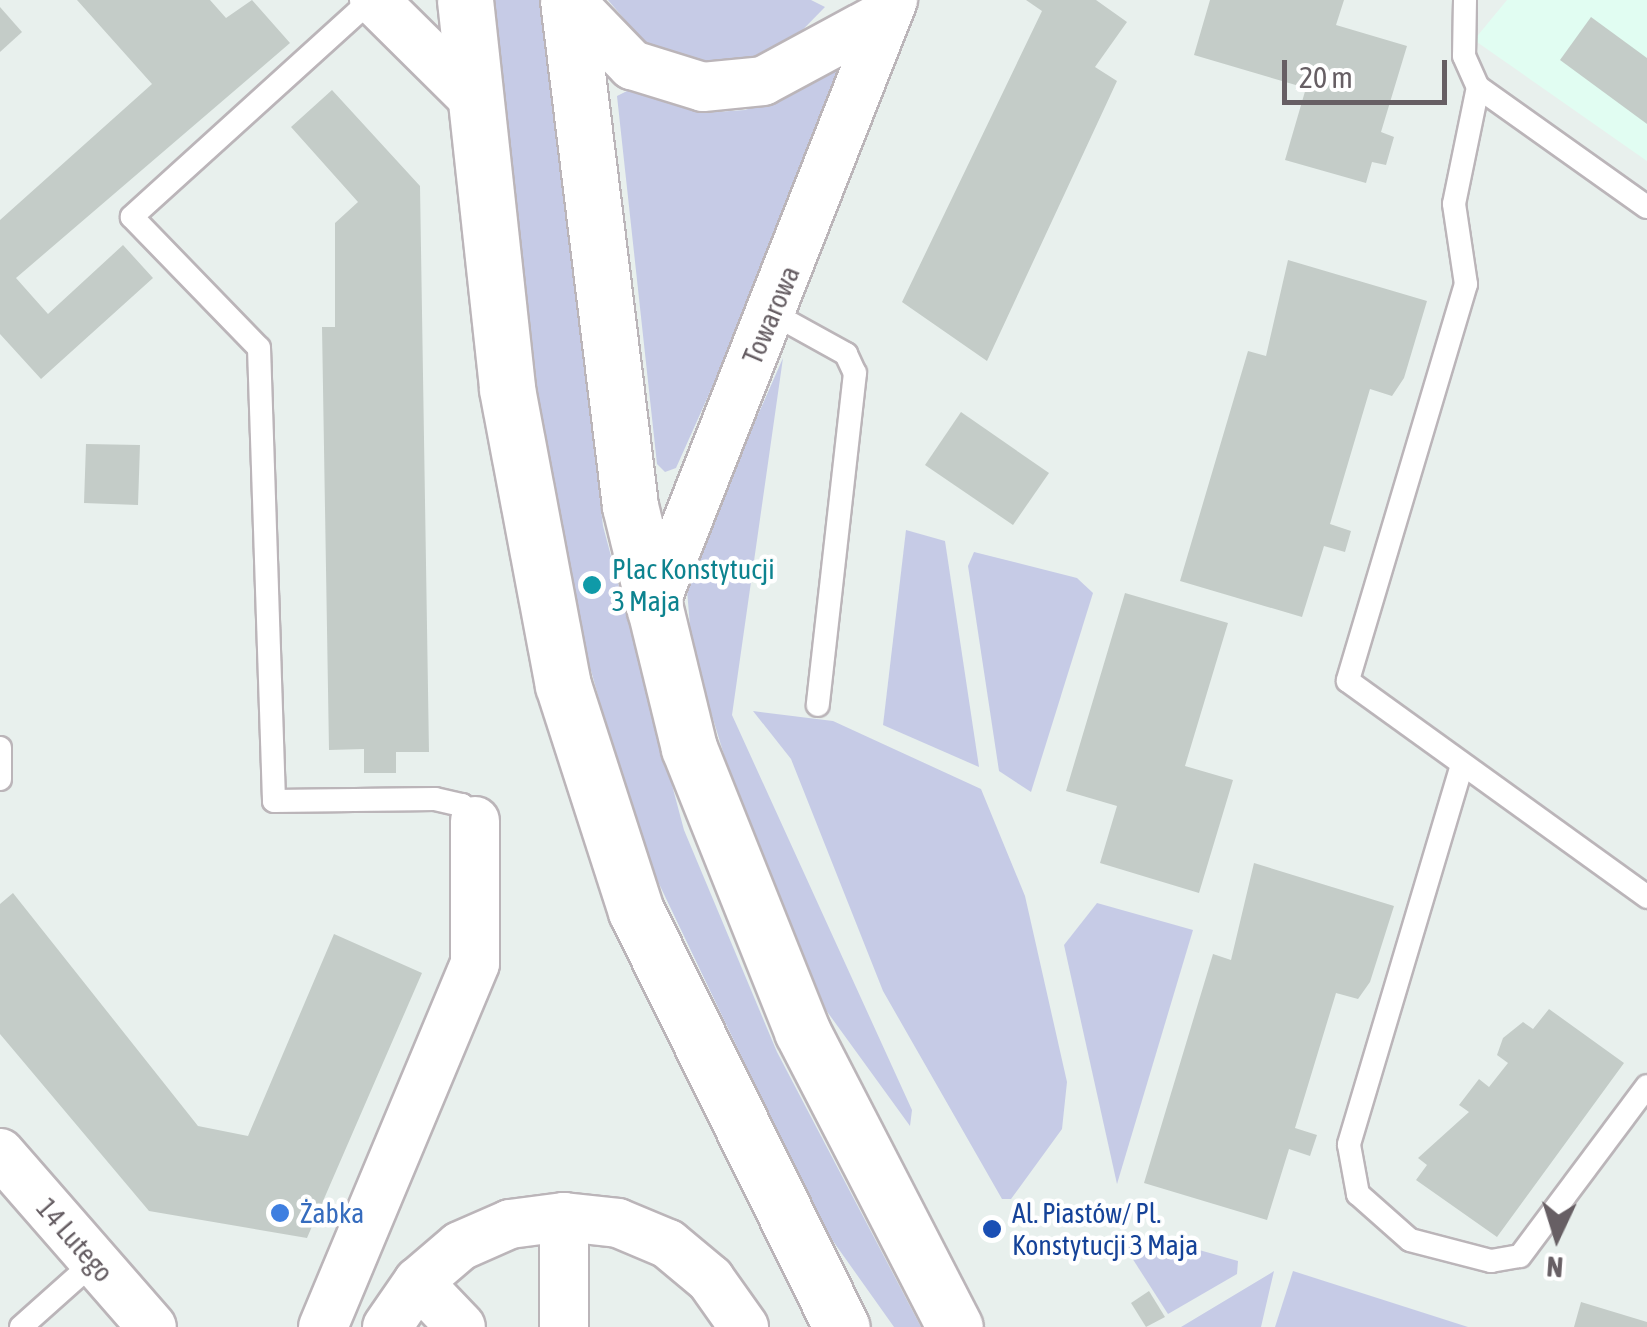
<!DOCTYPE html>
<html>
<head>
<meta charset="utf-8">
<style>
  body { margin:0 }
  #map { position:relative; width:1647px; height:1327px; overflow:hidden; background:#e8f0ed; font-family:"Asap Condensed",sans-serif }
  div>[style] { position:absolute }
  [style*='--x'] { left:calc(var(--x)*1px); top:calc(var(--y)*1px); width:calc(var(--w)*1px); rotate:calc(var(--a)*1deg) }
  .commercial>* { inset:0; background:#e1fdf2 }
  .green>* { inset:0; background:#c6cbe6 }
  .building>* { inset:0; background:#c4ccc8 }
  .roads { filter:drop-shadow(2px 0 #bbb5b9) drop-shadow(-2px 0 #bbb5b9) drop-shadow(0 2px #bbb5b9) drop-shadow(0 -2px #bbb5b9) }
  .lane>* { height:22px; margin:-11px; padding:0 11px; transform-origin:11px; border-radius:11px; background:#fff }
  .street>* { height:48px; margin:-24px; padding:0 24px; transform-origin:24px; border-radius:24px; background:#fff }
  .secondary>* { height:55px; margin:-27.5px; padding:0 27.5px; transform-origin:27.5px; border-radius:27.5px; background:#fff }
  .dots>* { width:28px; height:28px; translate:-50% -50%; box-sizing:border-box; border:5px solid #fff; border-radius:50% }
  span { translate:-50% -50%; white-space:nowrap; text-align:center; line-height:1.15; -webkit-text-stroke:9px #fff; paint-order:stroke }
  .street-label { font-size:28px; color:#675f64 }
  .culture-label { font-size:28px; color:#0d838f }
  .left { translate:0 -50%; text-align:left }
  .shop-label { font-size:28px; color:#366cbe }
  .transit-label { font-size:28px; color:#164399 }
  .north { position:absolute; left:1507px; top:1187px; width:100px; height:100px; -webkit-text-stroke:8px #fff; paint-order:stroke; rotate:184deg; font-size:28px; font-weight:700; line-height:40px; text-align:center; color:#675f64 }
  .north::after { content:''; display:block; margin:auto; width:35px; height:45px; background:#675f64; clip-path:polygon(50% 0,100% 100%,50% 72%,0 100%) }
  .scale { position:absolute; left:1282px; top:60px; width:165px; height:45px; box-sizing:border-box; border:5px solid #675f64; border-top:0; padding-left:12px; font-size:30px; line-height:35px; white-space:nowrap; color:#675f64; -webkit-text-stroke:8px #fff; paint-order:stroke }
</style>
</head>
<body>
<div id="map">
  <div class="commercial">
    <i style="clip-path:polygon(1507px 0,1647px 0,1647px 161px,1474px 40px)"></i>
  </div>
  <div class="green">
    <i style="clip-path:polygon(494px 0,542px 0,603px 526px,684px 830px,777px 1052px,921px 1327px,894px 1327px,823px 1227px,640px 844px,575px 614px,545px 456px)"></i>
    <i style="clip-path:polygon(608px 0,811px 0,825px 7px,782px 51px,723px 69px,648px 47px)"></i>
    <i style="clip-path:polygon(842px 60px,853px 72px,676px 468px,665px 472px,657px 464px,617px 96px,629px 90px,701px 113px,745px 110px,801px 90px)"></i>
    <i style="clip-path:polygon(783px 358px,732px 715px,912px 1110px,910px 1126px,823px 1006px,739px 804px,692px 650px,686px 578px)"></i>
    <i style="clip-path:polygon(906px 530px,945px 541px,979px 767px,883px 725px)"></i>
    <i style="clip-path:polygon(974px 552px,1077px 578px,1093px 593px,1031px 792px,999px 771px,968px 566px)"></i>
    <i style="clip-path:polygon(753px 711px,833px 721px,981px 789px,1025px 896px,1067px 1082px,1062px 1129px,1011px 1199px,1002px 1199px,883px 991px,791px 759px)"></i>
    <i style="clip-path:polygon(1097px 903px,1193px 930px,1117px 1184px,1064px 945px)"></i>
    <i style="clip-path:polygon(1171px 1242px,1238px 1261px,1237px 1274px,1168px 1314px,1125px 1247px)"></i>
    <i style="clip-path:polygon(1274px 1271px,1261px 1327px,1181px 1327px,1271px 1273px)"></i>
    <i style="clip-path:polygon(1293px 1271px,1468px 1327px,1275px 1327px)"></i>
  </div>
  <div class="building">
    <i style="clip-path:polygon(77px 0,210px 0,226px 18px,252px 0,290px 43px,16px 278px,48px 314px,123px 245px,153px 278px,41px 379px,0 334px,0 220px,152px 84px)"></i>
    <i style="clip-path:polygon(1026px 0,1096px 0,1127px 22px,1095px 67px,1117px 81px,987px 361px,902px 302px,1042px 11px)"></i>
    <i style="clip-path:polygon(1210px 0,1344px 0,1336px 25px,1407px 46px,1381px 132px,1394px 137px,1386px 165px,1372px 162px,1366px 183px,1285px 160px,1306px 88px,1194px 55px)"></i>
    <i style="clip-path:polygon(0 7px,22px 32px,0 52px)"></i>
    <i style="clip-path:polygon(1591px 17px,1647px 58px,1647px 124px,1560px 60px)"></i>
    <i style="clip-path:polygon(332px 90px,420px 186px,429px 752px,396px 752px,396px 773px,364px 773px,364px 749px,329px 750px,322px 327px,335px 327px,335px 223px,358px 202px,291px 127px)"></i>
    <i style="clip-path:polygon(1288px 260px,1427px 301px,1404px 378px,1392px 396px,1370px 389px,1330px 524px,1351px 531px,1345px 552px,1324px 546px,1302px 617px,1180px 581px,1248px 351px,1266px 356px)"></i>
    <i style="clip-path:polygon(961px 412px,1049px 473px,1013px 525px,925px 465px)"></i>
    <i style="clip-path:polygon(86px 444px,140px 445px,138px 505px,84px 503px)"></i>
    <i style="clip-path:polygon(1125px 593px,1228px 623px,1185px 766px,1233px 780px,1199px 893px,1100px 863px,1117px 806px,1066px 791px)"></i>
    <i style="clip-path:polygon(1254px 863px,1394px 906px,1370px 982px,1358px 999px,1336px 993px,1295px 1128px,1317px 1135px,1310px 1156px,1289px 1149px,1267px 1220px,1144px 1183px,1213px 954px,1231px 960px)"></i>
    <i style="clip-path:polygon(13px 893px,198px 1126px,248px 1136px,334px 934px,422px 973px,307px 1238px,149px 1211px,0 1034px,0 904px)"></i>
    <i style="clip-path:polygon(1549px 1009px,1624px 1063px,1497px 1237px,1416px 1180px,1427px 1165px,1418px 1158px,1469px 1112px,1459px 1105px,1479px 1079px,1489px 1087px,1508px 1063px,1497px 1055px,1503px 1038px,1523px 1022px,1533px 1029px)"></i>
    <i style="clip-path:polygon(1149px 1291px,1165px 1317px,1146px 1327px,1131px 1303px)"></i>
    <i style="clip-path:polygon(1581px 1302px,1647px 1322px,1647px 1327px,1574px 1327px)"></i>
  </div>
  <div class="roads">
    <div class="lane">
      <i style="--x:371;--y:0;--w:323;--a:137.8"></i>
      <i style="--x:132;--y:217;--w:182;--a:45.9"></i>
      <i style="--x:259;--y:348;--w:453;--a:88.1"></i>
      <i style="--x:274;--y:801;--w:161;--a:-0.7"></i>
      <i style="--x:435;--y:799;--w:28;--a:13"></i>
      <i style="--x:462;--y:805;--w:21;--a:51"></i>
      <i style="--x:1465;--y:0;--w:56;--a:91"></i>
      <i style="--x:1464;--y:56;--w:34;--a:66"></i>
      <i style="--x:1478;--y:87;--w:207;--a:35.4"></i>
      <i style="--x:1478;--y:87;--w:119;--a:101.6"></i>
      <i style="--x:1454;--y:204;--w:81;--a:81.5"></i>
      <i style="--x:1466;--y:284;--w:414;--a:106.6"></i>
      <i style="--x:1348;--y:681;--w:369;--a:35.8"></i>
      <i style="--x:772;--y:313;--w:85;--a:29"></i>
      <i style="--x:846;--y:354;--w:21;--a:65"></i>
      <i style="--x:855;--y:373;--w:334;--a:96.4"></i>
      <i style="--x:0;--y:748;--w:31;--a:90"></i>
      <i style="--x:1462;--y:765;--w:396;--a:106.6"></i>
      <i style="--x:1349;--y:1145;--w:50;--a:79.6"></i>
      <i style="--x:1358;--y:1194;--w:69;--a:41.5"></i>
      <i style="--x:1410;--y:1240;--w:84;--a:14.5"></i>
      <i style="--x:1491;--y:1261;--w:29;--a:-10"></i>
      <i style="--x:1520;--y:1256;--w:212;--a:-53.2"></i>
      <i style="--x:21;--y:1327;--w:98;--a:-41.7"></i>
    </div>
    <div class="street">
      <i style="--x:374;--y:0;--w:142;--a:44.7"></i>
      <i style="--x:569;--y:0;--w:91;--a:45.9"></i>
      <i style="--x:632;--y:65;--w:74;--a:17.2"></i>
      <i style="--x:703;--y:87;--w:60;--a:-5.7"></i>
      <i style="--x:763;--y:81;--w:136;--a:-28.4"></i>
      <i style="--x:652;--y:611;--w:657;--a:-68.47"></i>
      <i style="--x:0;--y:1153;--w:231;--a:48.9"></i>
      <i style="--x:418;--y:1282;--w:62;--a:46.3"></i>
      <i style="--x:323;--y:1327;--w:394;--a:-67.3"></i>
      <i style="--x:475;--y:963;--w:142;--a:-90"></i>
      <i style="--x:387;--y:1327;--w:55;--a:-55.4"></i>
      <i style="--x:418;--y:1282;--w:55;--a:-40.6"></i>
      <i style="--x:460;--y:1246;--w:55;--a:-23.7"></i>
      <i style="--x:510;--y:1224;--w:54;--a:-7.4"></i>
      <i style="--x:564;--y:1217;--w:54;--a:6.3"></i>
      <i style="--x:618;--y:1223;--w:54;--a:22.8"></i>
      <i style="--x:668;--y:1244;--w:55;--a:39.8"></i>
      <i style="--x:710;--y:1279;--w:59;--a:54.7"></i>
      <i style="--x:564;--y:1327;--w:110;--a:-90"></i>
    </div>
    <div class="secondary">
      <i style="--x:465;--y:0;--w:391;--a:83.8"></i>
      <i style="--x:507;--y:389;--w:301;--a:79.3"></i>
      <i style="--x:563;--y:685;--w:237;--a:72.1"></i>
      <i style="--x:636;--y:911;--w:464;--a:63.7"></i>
      <i style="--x:568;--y:0;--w:510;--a:83.01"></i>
      <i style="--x:630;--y:506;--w:249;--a:76.3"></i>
      <i style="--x:689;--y:748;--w:305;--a:68.2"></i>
      <i style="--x:802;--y:1031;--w:333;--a:62.7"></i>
    </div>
  </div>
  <div class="dots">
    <i style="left:592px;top:585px;background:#0f9aa8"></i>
    <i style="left:280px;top:1213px;background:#3f7fe0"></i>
    <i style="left:992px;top:1229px;background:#1a4fb4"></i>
  </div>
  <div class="street-label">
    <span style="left:771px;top:315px;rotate:-67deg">Towarowa</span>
    <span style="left:75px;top:1240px;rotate:49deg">14 Lutego</span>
  </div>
  <div class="culture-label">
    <span class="left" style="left:612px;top:585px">Plac Konstytucji<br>3 Maja</span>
  </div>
  <div class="shop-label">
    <span class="left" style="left:300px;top:1213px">Żabka</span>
  </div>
  <div class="transit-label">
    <span class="left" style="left:1012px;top:1229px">Al. Piastów/ Pl.<br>Konstytucji 3 Maja</span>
  </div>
  <div class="north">N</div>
  <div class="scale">20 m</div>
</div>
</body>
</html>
